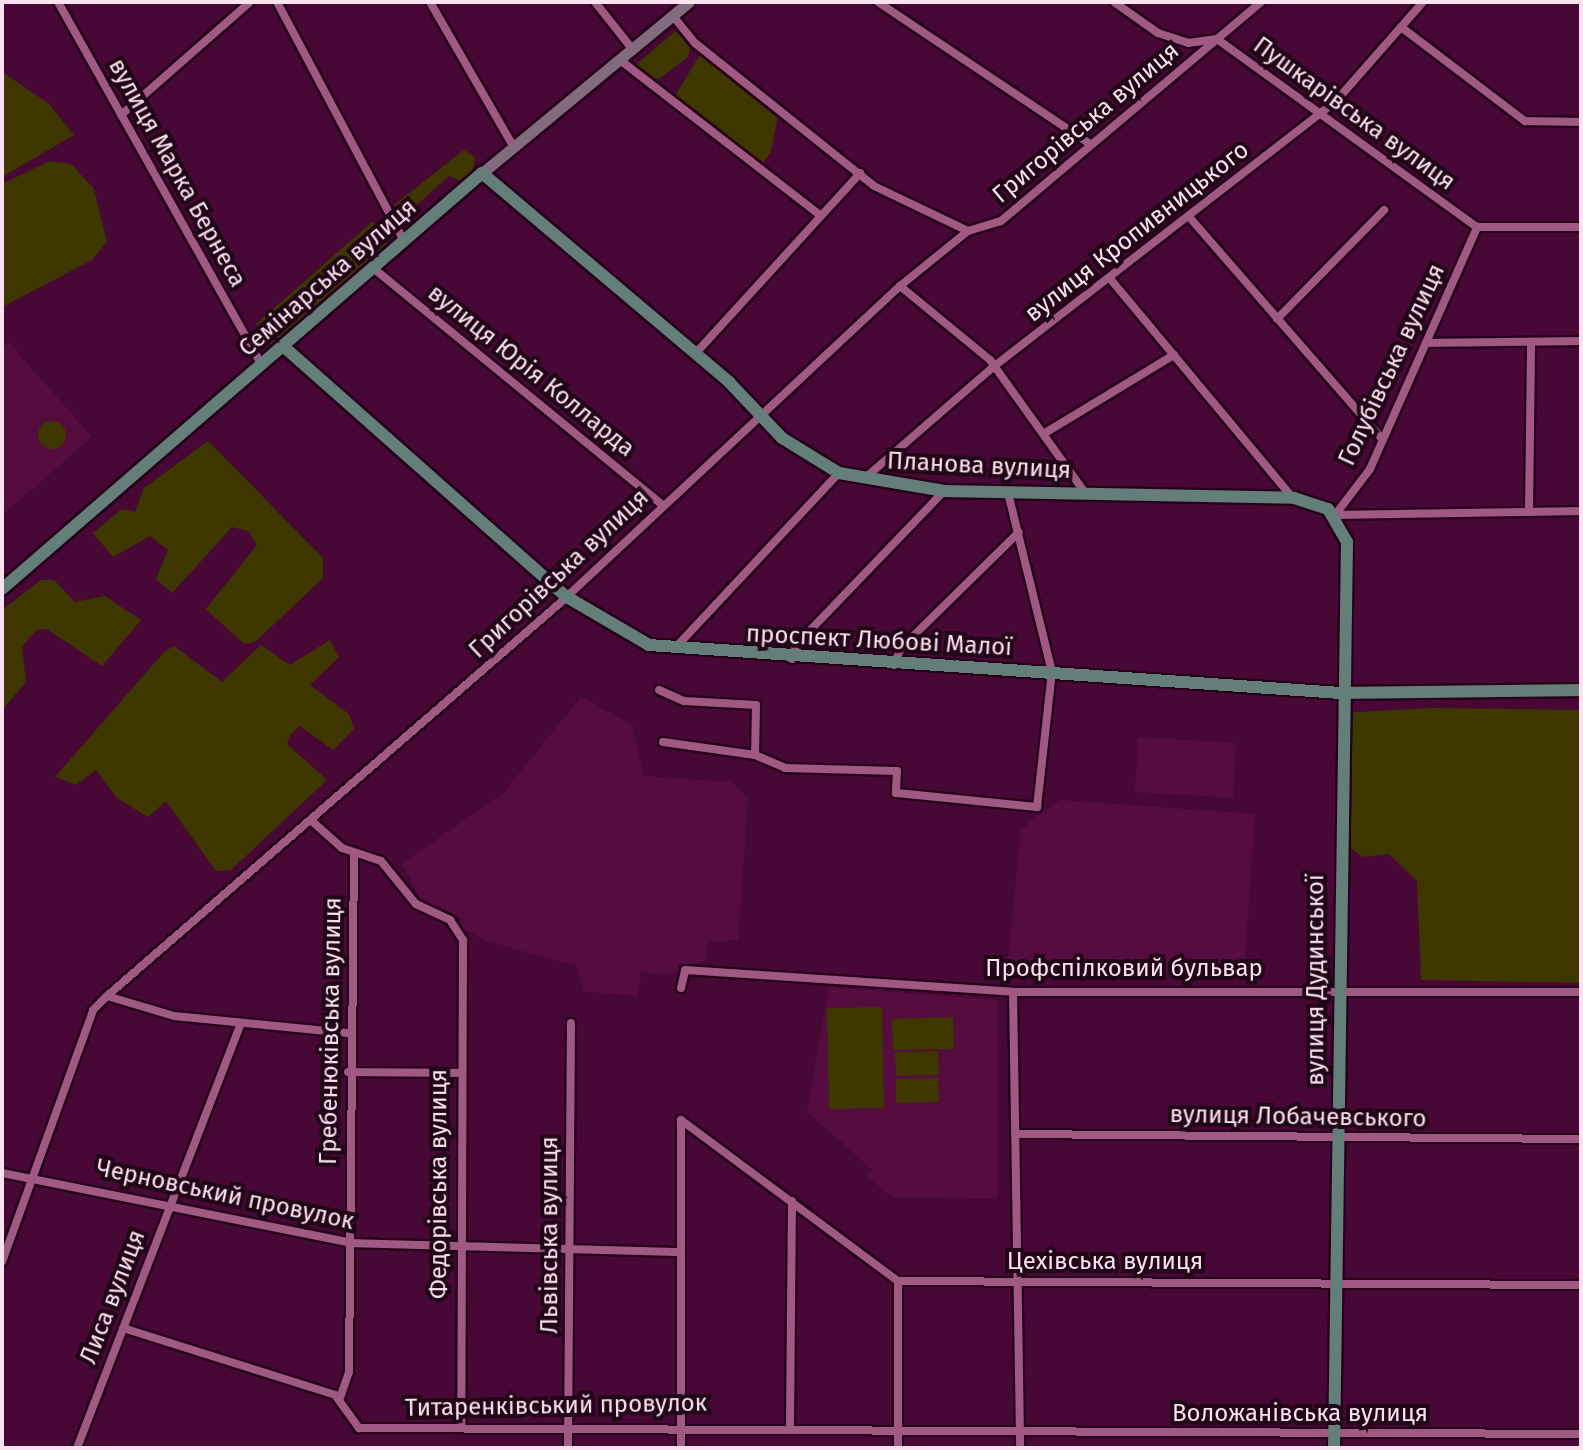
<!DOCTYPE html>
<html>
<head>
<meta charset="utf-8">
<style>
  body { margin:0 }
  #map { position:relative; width:1583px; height:1450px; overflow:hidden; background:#480835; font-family:"Fira Sans",sans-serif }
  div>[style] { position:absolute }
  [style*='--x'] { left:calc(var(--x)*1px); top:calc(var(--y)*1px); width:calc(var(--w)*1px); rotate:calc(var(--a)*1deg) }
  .built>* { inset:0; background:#550d3f }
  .green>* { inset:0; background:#3e3800 }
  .round { border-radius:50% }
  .roads { filter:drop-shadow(2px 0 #27001a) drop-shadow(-2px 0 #27001a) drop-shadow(0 2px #27001a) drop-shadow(0 -2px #27001a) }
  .street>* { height:8px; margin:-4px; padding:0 4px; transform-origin:4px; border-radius:4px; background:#9f5983 }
  .secondary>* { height:11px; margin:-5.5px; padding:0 5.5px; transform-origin:5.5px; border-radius:5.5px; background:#826b7e }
  .primary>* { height:12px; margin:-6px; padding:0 6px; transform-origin:6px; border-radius:6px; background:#647e79 }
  span { translate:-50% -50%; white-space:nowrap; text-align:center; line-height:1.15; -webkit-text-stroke:8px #200617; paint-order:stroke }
  .street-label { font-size:24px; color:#fbe2f0 }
  .frame { position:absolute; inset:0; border:4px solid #fbe2f0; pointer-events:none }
</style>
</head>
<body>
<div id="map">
  <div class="built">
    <i style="clip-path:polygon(9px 343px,92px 437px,2px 515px,2px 349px)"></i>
    <i style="clip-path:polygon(581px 697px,632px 725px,644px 776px,731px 782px,748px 798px,738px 940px,708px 942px,706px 960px,667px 975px,641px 972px,637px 996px,583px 991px,577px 966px,483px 940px,463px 928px,462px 918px,425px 908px,402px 863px,501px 796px)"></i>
    <i style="clip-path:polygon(1138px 737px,1236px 743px,1233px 798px,1135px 792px)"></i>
    <i style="clip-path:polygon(1060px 800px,1255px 814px,1244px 972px,1007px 968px,1021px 829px)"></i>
    <i style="clip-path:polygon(829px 987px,997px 1000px,997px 1199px,892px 1197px,866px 1175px,872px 1169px,807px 1112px)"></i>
  </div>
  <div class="green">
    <i style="clip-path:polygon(675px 31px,691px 44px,688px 57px,659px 79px,646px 76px,636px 65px)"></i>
    <i style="clip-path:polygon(701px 53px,778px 115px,771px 152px,761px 165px,675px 96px)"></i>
    <i style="clip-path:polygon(2px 72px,49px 104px,74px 135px,2px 177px)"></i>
    <i style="clip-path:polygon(464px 150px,475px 157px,473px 169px,462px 181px,449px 176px,401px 219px,394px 205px)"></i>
    <i style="clip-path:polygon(50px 161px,71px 164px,94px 189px,107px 242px,92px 260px,2px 307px,2px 184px)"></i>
    <i style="clip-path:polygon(372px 222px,389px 236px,386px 246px,272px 347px,256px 324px)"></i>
    <i class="round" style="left:38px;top:421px;width:28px;height:28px"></i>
    <i style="clip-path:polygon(208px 441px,323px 558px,323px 578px,255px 642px,244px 644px,206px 609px,257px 545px,248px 531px,232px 527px,172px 593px,156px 579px,168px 550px,150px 536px,113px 557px,93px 533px,122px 509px,135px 512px,144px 488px)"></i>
    <i style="clip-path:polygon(41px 580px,54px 580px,75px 602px,105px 596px,141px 620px,102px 666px,47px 629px,36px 630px,22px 647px,26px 682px,2px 710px,2px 610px)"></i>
    <i style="clip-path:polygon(330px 640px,339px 657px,310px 685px,349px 714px,354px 729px,333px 750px,300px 726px,290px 735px,287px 744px,327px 780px,231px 870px,216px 871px,166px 801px,148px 817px,117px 798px,96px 770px,76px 785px,55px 777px,165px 651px,174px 646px,222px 682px,261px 645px,290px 665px)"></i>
    <i style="clip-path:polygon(1431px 708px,1581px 710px,1581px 983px,1421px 980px,1417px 881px,1389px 854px,1363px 857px,1338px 838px,1341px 713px)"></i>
    <i style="clip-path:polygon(882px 1007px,884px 1108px,829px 1109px,827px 1008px)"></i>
    <i style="clip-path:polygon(953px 1017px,954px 1049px,893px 1050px,892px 1019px)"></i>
    <i style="clip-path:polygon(938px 1051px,939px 1075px,896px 1076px,895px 1052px)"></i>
    <i style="clip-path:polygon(938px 1078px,939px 1102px,896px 1103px,896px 1079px)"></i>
  </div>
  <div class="roads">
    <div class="street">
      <i style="--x:58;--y:2;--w:416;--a:60.7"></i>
      <i style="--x:277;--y:2;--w:271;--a:62"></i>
      <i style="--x:430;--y:2;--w:166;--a:60"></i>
      <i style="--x:595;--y:2;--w:61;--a:51.6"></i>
      <i style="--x:878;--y:2;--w:255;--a:33.8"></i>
      <i style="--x:1114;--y:2;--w:54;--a:35.2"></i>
      <i style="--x:1158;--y:33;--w:32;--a:18"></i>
      <i style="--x:1188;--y:43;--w:29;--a:-8"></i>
      <i style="--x:1217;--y:39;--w:321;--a:35.9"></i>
      <i style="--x:1477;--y:227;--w:104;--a:0"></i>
      <i style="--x:673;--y:16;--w:35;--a:51"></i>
      <i style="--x:695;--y:43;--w:229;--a:38.6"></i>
      <i style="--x:874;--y:186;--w:104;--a:25.6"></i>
      <i style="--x:1401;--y:27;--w:156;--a:37.2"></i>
      <i style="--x:1525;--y:121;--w:56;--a:1"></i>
      <i style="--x:620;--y:60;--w:254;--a:37.8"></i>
      <i style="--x:121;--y:115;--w:171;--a:-41.2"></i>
      <i style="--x:1191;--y:219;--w:291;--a:49"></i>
      <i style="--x:373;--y:268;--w:375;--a:39.3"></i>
      <i style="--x:1112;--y:281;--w:283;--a:50.2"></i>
      <i style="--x:900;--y:286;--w:117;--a:39.4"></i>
      <i style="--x:990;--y:360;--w:165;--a:54.4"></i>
      <i style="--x:1277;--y:319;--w:153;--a:-45.5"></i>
      <i style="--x:1426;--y:343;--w:155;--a:-0.7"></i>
      <i style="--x:695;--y:354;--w:245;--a:-47.6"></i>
      <i style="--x:1045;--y:433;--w:151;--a:-31.2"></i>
      <i style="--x:865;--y:478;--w:168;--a:-40.9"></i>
      <i style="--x:992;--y:368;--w:435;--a:-37.8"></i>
      <i style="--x:1336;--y:101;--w:132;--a:-48.7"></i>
      <i style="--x:1529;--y:512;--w:170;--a:-89.3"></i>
      <i style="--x:1335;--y:515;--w:58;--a:-52.7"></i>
      <i style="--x:1370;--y:469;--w:265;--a:-66.1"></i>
      <i style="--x:1336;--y:515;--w:245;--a:-0.9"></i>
      <i style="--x:676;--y:647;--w:238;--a:-46.9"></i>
      <i style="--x:792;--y:659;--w:15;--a:-74"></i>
      <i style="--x:796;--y:645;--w:214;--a:-46.1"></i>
      <i style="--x:894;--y:665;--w:18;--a:-68"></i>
      <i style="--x:901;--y:648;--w:165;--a:-44.5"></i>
      <i style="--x:659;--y:690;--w:27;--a:24"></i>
      <i style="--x:684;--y:701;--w:72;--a:3.2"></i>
      <i style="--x:756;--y:705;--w:50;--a:91.1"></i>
      <i style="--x:663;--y:742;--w:93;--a:8"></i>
      <i style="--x:755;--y:755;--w:33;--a:23"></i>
      <i style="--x:785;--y:768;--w:112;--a:1.5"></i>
      <i style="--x:897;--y:771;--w:22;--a:93"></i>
      <i style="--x:896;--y:793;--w:142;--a:5.7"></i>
      <i style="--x:1037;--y:807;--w:136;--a:-83.7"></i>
      <i style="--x:1052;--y:672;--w:184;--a:-103.8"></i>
      <i style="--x:313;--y:822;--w:39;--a:42"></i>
      <i style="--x:342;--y:848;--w:41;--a:18.4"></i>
      <i style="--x:381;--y:861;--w:55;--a:50.9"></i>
      <i style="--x:416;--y:904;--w:38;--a:25"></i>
      <i style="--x:450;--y:920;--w:24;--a:57"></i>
      <i style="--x:463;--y:940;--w:487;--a:90.2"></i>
      <i style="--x:681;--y:988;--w:18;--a:-77"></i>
      <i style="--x:685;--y:970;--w:329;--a:3.8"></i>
      <i style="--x:1013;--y:992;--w:568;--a:0"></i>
      <i style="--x:1013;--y:992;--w:456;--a:89.1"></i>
      <i style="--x:107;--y:996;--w:70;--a:16.6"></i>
      <i style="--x:174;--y:1016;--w:174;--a:5.6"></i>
      <i style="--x:348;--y:1072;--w:111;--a:0.5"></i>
      <i style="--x:681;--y:1120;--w:270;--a:36.6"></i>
      <i style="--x:898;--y:1281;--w:683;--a:0.34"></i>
      <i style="--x:1015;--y:1134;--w:566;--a:0.51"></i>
      <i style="--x:2;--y:1173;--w:356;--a:11.3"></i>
      <i style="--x:351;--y:1243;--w:330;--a:1.6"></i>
      <i style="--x:2;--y:1262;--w:268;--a:-70.1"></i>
      <i style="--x:93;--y:1010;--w:20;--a:-45"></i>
      <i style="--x:107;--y:996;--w:600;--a:-40.94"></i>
      <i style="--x:560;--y:603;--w:465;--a:-43"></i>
      <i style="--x:900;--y:286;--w:87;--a:-39"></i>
      <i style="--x:968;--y:231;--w:34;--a:-17"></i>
      <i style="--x:1001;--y:221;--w:340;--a:-40.1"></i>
      <i style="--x:123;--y:1328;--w:222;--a:17.5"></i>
      <i style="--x:335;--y:1395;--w:41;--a:54"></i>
      <i style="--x:359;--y:1428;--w:1222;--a:0.28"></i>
      <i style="--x:340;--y:1398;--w:28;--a:-71"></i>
      <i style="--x:349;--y:1372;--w:517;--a:-89.45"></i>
      <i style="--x:790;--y:1426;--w:225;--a:-89.5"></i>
      <i style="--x:77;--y:1448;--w:452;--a:-68.9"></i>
      <i style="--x:568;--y:1448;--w:425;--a:-89.6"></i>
      <i style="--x:681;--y:1448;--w:328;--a:-90"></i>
      <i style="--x:898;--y:1448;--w:167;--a:-90"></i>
    </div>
    <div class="secondary">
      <i style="--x:482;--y:173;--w:268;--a:-39.6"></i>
    </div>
    <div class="primary">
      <i style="--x:283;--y:346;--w:379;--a:41.5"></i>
      <i style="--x:567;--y:597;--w:95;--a:30.3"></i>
      <i style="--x:649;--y:645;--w:694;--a:3.97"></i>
      <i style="--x:1341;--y:693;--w:240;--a:-0.7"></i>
      <i style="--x:2;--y:589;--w:635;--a:-40.91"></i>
      <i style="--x:482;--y:173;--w:324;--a:40.2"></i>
      <i style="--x:729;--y:382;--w:77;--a:46.6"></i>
      <i style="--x:782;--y:438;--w:67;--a:31.6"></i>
      <i style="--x:839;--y:473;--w:107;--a:9.7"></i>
      <i style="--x:944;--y:491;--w:350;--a:1.1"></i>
      <i style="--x:1294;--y:498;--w:36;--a:18"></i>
      <i style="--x:1328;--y:509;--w:38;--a:60"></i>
      <i style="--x:1347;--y:542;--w:906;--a:90.82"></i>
    </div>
  </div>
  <div class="street-label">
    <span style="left:1354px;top:114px;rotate:36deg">Пушкарівська вулиця</span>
    <span style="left:1086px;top:123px;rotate:-40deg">Григорівська вулиця</span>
    <span style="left:177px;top:173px;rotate:61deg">вулиця Марка Бернеса</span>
    <span style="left:1137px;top:232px;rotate:-38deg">вулиця Кропивницького</span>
    <span style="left:328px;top:278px;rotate:-41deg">Семінарська вулиця</span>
    <span style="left:1392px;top:365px;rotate:-65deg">Голубівська вулиця</span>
    <span style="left:531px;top:371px;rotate:39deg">вулиця Юрія Колларда</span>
    <span style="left:979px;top:466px;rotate:3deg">Планова вулиця</span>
    <span style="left:559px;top:574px;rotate:-43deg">Григорівська вулиця</span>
    <span style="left:879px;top:641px;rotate:3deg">проспект Любові Малої</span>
    <span style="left:1124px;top:969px">Профспілковий бульвар</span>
    <span style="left:1316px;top:980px;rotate:-90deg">вулиця Дудинської</span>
    <span style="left:331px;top:1031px;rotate:-89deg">Гребенюківська вулиця</span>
    <span style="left:1298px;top:1117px;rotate:1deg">вулиця Лобачевського</span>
    <span style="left:439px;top:1184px;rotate:-90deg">Федорівська вулиця</span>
    <span style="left:225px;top:1195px;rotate:12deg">Черновський провулок</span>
    <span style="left:550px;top:1235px;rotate:-90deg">Львівська вулиця</span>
    <span style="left:1105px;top:1262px">Цехівська вулиця</span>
    <span style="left:113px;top:1297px;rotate:-69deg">Лиса вулиця</span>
    <span style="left:556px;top:1406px;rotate:-1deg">Титаренківський провулок</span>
    <span style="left:1300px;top:1414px">Воложанівська вулиця</span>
  </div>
  <div class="frame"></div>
</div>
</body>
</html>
